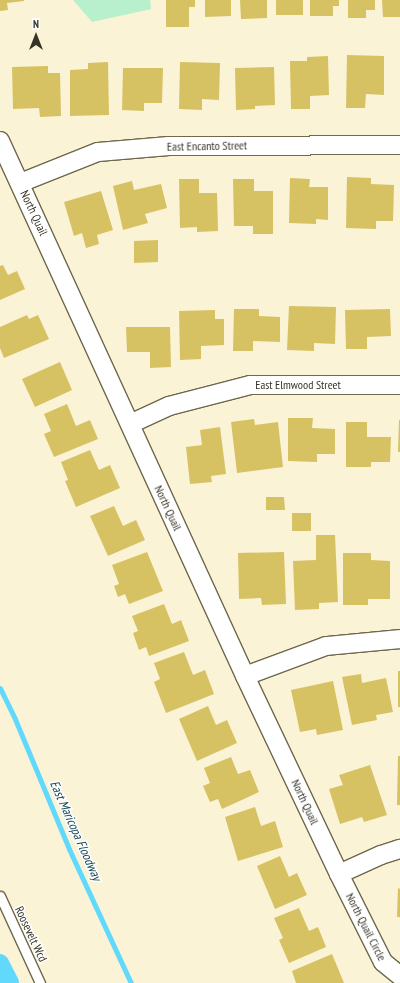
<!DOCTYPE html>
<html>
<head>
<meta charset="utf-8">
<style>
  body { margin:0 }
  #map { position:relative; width:400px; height:983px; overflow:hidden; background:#faf3d5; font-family:"PT Sans Narrow",sans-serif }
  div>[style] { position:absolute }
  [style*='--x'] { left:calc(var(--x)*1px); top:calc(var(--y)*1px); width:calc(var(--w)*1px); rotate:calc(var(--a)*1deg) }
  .green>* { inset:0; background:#b8efcc }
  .stream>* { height:5px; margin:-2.5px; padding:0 2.5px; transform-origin:2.5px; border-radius:2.5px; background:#61d9fd }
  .canal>* { height:18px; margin:-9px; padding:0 9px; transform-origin:9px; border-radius:9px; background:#61d9fd }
  .building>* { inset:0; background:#d7c263 }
  .roads { filter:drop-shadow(1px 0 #6e684d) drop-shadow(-1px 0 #6e684d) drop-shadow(0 1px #6e684d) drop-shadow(0 -1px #6e684d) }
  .service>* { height:9px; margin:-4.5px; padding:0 4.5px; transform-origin:4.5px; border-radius:4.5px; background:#fff }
  .minor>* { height:18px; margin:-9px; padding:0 9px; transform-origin:9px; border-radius:9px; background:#fff }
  span { translate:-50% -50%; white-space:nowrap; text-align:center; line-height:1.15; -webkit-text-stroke:3px #fff; paint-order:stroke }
  .street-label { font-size:12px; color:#363428 }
  .water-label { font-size:13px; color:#134857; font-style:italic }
  .north { position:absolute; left:16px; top:16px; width:40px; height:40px; -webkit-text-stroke:3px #fff; paint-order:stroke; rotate:0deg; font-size:11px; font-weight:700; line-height:16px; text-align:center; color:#363428 }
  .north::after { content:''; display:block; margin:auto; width:14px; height:18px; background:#363428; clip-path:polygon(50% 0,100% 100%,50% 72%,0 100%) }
</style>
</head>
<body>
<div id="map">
  <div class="green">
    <i style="clip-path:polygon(73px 0,150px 0,151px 9px,92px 22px)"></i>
  </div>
  <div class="stream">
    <i style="--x:0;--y:688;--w:34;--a:64"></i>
    <i style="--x:15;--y:719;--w:141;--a:67.4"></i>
    <i style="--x:69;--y:849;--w:148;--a:65.2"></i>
  </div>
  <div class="canal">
    <i style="--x:0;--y:963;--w:22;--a:63"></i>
  </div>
  <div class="building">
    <i style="clip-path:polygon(0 0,24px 0,24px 1px,7px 3px,8px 10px,0 11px)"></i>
    <i style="clip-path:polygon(166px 0,195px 0,195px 7px,189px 7px,189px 27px,166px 27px)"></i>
    <i style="clip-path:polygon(205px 0,231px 0,231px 16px,205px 17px)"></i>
    <i style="clip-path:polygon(240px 0,267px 0,267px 18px,241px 19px)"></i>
    <i style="clip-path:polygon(276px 0,303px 0,303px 15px,276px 15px)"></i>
    <i style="clip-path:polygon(310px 0,339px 0,339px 6px,333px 6px,333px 16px,310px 16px)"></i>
    <i style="clip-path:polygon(348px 0,375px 0,375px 10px,366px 10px,366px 18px,348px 18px)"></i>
    <i style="clip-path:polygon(382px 0,400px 0,400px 17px,383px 17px)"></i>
    <i style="clip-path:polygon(347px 55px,384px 56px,384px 95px,366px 94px,365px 108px,346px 108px)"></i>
    <i style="clip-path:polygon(328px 56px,329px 95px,310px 96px,310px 109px,291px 109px,290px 61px,307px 61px,307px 57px)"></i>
    <i style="clip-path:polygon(108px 62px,109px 115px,70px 116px,70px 70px,88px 69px,88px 63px)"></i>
    <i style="clip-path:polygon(180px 62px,220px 63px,219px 100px,202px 99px,202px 110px,179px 109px)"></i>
    <i style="clip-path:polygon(48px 66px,48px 73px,60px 73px,61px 116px,40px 117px,39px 108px,13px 109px,12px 67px)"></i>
    <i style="clip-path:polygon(274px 67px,275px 105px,255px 106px,255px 109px,236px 110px,235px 68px)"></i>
    <i style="clip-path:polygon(123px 68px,163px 68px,162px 103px,144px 103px,144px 111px,122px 110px)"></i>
    <i style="clip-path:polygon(347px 177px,371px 178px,371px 184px,394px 185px,393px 221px,376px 221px,376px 229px,346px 228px)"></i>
    <i style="clip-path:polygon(290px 178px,310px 179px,309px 187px,328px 187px,328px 220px,316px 219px,316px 224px,289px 223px)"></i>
    <i style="clip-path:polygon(179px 179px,199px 179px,199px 193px,217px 193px,218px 231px,197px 232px,197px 227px,180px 228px)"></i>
    <i style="clip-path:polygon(233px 179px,254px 179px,254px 191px,273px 191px,273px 234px,253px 234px,253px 226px,234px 226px)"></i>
    <i style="clip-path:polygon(132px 181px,134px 190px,161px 184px,167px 208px,145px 214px,148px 223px,123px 230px,113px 186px)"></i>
    <i style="clip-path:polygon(101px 191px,113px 230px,97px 235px,99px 244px,86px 248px,82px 233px,74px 236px,64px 202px)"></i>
    <i style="clip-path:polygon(158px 240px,158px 262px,134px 263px,134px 241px)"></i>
    <i style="clip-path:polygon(3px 265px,8px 275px,17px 271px,25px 289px,0 300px,0 266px)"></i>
    <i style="clip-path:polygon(289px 306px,336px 307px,335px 344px,314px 343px,314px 351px,287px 350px)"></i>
    <i style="clip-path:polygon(234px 309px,259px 309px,259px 316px,280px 317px,280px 342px,253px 341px,253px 351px,233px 351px)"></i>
    <i style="clip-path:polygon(390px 309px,391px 336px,367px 337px,367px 349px,346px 349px,345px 310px)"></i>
    <i style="clip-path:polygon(215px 310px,215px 319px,224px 319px,224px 345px,201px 346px,201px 359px,180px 360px,179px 311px)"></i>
    <i style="clip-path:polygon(27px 315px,29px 319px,38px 315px,49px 339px,4px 358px,0 348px,0 327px)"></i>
    <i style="clip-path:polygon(126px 327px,170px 327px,171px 367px,150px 368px,150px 352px,127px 352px)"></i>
    <i style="clip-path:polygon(60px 362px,72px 390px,35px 407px,22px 379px)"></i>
    <i style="clip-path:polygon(67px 404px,76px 426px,90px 420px,98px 439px,54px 457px,44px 434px,51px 431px,44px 414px)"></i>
    <i style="clip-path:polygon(288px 418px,313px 418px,312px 428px,335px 429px,335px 454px,317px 454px,317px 462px,288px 461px)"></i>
    <i style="clip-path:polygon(254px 419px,255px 425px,278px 422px,283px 467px,237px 473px,231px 422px)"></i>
    <i style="clip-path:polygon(399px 420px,400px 420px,400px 452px,398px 452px)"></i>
    <i style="clip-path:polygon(346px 422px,367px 422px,367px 437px,391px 437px,390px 462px,371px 462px,371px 467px,346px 467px)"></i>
    <i style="clip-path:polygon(220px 427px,226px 474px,211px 476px,212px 482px,190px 484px,186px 447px,202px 445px,200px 430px)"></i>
    <i style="clip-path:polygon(90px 450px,99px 470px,110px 465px,120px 488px,76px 507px,65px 481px,68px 480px,61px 462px)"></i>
    <i style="clip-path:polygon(266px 497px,284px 497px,285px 510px,266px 510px)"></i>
    <i style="clip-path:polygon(114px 506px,123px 526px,136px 520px,145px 540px,108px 556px,90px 516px)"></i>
    <i style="clip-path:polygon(292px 513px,311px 513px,311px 531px,292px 531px)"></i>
    <i style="clip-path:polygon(316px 535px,335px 535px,338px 602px,319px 603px,319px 609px,295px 610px,293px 561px,316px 560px)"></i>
    <i style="clip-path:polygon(147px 552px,163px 591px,129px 604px,125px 594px,118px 597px,114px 586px,119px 584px,112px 565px)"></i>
    <i style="clip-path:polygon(284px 552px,286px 604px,262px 605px,261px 598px,239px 599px,238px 553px)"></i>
    <i style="clip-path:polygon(343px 553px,371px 553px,371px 560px,390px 561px,390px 599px,368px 599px,368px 605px,343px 605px)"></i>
    <i style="clip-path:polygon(164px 604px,172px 624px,181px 620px,189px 641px,149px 656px,146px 647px,139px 650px,133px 633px,138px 631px,132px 616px)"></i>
    <i style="clip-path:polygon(184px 652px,193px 675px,205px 670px,214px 694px,166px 713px,154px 682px,160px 679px,154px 663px)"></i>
    <i style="clip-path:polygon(398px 671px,400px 671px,400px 707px,398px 707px)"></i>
    <i style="clip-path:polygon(361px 674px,362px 683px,386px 678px,393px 712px,376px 715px,377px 720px,352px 725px,342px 677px)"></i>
    <i style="clip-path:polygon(333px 681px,343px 730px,317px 735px,316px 729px,300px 732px,291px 690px)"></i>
    <i style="clip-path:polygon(208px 706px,216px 725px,227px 720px,237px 743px,197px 761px,179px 719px)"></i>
    <i style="clip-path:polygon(398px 756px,400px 756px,400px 805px,397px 805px)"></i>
    <i style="clip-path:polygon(231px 757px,238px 774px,250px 770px,259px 792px,222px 809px,218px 799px,210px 802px,203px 786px,210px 783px,204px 768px)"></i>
    <i style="clip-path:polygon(370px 765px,387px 815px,364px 822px,362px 817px,340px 824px,329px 789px,343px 785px,339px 775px)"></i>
    <i style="clip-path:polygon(255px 807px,261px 826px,275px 821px,283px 847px,238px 861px,225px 817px)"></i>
    <i style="clip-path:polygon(280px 856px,289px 877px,297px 873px,307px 895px,275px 909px,257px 866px)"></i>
    <i style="clip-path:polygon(398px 888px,400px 889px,400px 917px,397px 917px)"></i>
    <i style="clip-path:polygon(299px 908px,309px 931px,318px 927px,326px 947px,289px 963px,279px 940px,283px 938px,274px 918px)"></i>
    <i style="clip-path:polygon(332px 954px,344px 983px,296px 983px,292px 971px)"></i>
  </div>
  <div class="roads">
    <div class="service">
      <i style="--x:0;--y:896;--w:96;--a:65.3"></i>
    </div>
    <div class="minor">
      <i style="--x:0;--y:141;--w:588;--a:65.39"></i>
      <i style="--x:245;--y:676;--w:219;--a:64.6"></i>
      <i style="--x:339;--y:874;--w:98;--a:63.4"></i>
      <i style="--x:383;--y:962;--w:21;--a:39"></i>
      <i style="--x:20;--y:183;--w:84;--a:-21.7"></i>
      <i style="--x:98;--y:152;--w:71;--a:-4.8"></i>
      <i style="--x:169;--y:146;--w:231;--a:-0.2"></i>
      <i style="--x:130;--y:424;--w:43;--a:-24.8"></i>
      <i style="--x:169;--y:406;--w:84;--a:-14.5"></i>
      <i style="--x:250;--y:385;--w:150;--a:0"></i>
      <i style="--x:245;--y:676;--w:86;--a:-20.3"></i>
      <i style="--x:326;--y:646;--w:74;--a:-5.4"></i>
      <i style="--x:339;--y:874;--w:46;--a:-24.3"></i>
      <i style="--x:381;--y:855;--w:20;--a:-18"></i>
    </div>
  </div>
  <div class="street-label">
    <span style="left:207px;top:146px;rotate:-1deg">East Encanto Street</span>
    <span style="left:34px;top:213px;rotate:65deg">North Quail</span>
    <span style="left:298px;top:385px">East Elmwood Street</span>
    <span style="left:168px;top:508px;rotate:65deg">North Quail</span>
    <span style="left:305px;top:802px;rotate:65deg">North Quail</span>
    <span style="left:366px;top:927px;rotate:63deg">North Quail Circle</span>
    <span style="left:31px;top:934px;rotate:65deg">Roosevelt Wcd</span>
  </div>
  <div class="water-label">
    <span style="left:75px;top:831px;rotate:66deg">East Maricopa Floodway</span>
  </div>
  <div class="north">N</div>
</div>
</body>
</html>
